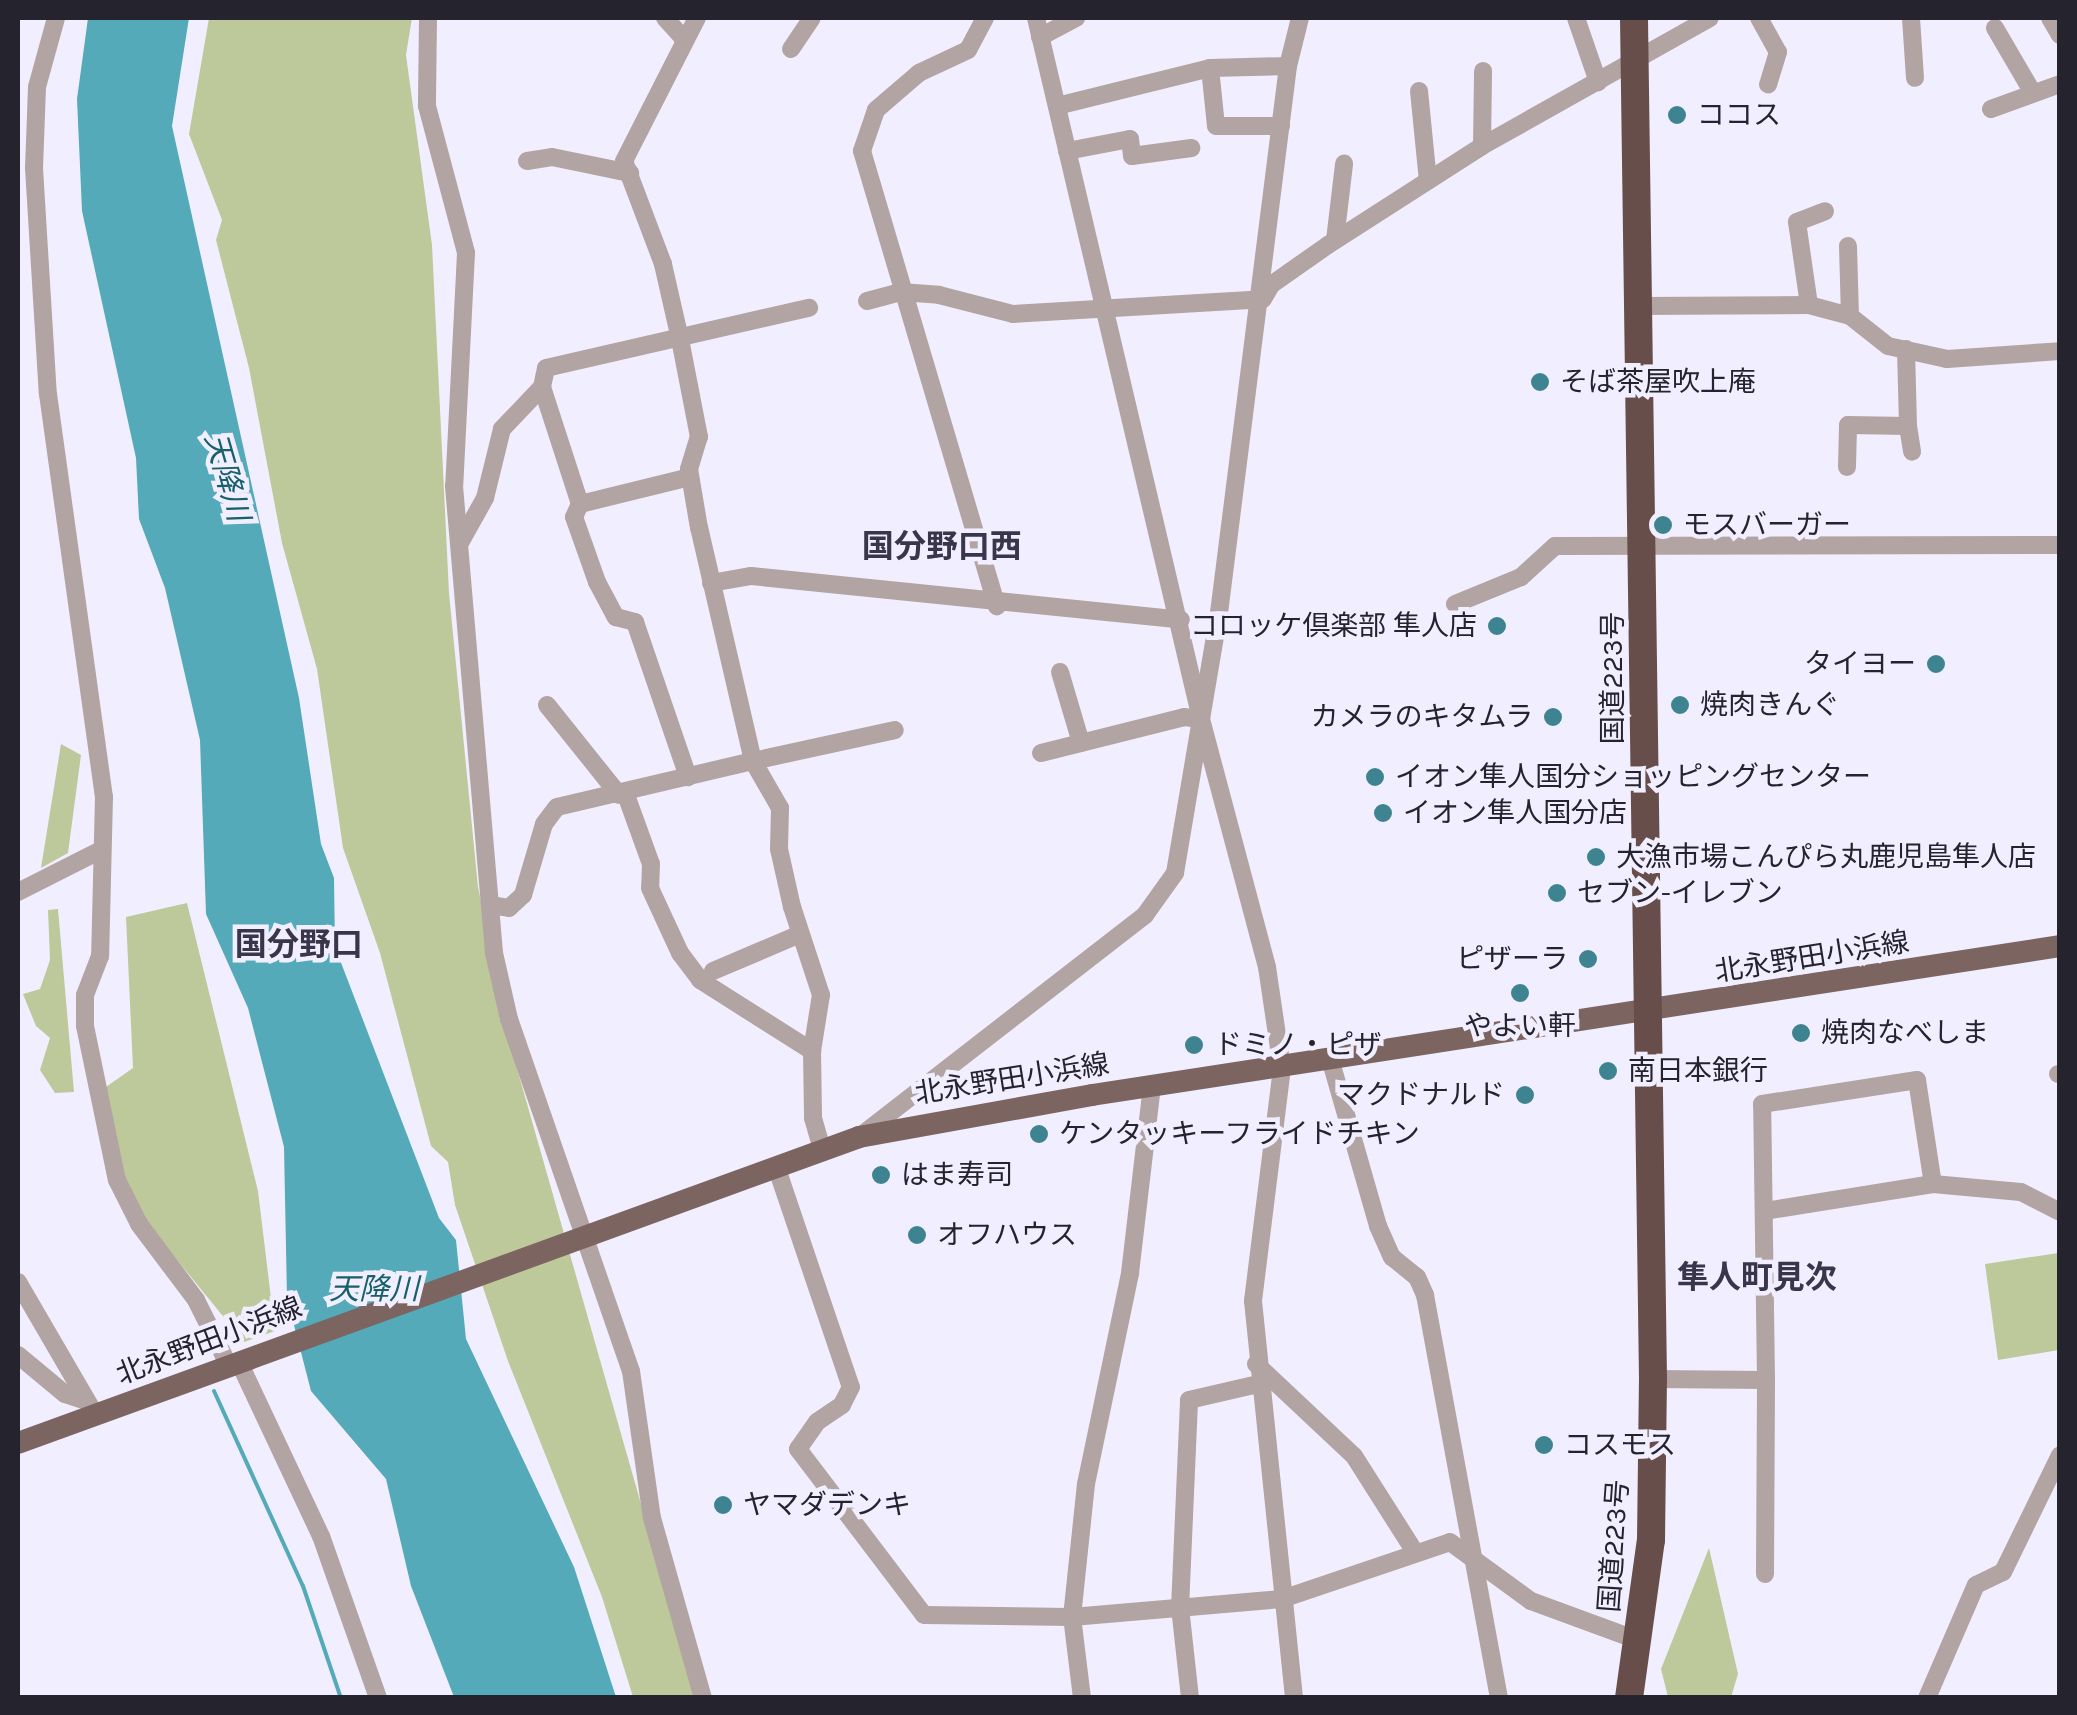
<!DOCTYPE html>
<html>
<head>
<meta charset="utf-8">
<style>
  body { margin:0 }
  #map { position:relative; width:2077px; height:1715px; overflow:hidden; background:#f1efff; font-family:Karla,"Noto Sans JP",sans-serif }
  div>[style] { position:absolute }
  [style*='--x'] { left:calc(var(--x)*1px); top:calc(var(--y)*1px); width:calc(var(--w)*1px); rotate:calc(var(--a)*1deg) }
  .green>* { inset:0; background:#bec99b }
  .water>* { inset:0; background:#54aab8 }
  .stream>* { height:4px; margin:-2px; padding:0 2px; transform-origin:2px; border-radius:2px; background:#54aab8 }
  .minor>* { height:18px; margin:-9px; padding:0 9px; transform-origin:9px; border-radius:9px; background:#b2a4a2 }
  .major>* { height:22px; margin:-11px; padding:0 11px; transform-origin:11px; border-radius:11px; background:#7c6461 }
  .highway>* { height:28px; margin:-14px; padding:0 14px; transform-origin:14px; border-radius:14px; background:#684e4b }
  .dots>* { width:28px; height:28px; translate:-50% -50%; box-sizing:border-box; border:5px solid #f1efff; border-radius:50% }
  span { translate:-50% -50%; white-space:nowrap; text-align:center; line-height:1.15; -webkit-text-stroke:9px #f1efff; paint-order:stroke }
  .poi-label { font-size:28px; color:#25232d }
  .left { translate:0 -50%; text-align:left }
  .right { translate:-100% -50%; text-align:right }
  .street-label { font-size:28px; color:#25232d }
  .water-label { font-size:30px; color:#18606a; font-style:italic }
  .quarter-label { font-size:32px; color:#39354a; font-weight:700 }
  .frame { position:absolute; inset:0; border:20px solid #25232d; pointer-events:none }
</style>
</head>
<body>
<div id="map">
  <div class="green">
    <i style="clip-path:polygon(209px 18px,412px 18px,406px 55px,432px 245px,449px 593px,478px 887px,514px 1058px,696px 1697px,633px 1697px,602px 1597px,508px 1361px,455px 1205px,448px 1162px,431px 1146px,380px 953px,343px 848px,317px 669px,282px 543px,249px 368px,216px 240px,222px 220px,189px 134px)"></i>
    <i style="clip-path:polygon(61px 744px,81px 755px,68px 853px,41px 868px)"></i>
    <i style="clip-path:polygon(187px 903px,258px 1191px,275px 1331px,244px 1342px,151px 1228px,124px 1178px,103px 1089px,133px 1068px,126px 917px)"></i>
    <i style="clip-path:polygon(58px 909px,74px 1092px,55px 1093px,40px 1070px,50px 1038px,36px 1026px,23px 994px,40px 989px,50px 960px,48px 910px)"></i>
    <i style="clip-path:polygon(2058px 1253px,2059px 1350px,1998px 1360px,1985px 1264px)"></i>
    <i style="clip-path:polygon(1709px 1548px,1738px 1674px,1731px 1697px,1668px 1697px,1661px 1669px)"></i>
  </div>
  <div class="water">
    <i style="clip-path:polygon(88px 18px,189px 18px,172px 126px,299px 698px,321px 844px,334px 878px,335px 947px,439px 1218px,456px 1240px,466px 1339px,574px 1567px,616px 1697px,454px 1697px,411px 1586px,386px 1479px,311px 1391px,287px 1298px,284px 1147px,248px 1008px,206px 914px,200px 740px,165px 588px,139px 519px,136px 458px,82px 211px,77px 99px)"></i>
  </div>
  <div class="stream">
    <i style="--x:214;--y:1391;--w:214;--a:65.5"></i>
    <i style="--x:303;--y:1586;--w:118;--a:71.3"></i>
  </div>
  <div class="minor">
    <i style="--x:56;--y:18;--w:72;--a:105.4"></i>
    <i style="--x:37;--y:87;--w:81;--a:92.1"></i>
    <i style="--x:34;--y:168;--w:226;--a:86.5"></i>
    <i style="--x:48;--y:394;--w:407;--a:82.1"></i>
    <i style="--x:104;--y:797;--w:159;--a:91.4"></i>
    <i style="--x:100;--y:956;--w:42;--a:111"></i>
    <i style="--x:85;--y:995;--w:31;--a:90"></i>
    <i style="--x:85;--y:1026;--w:157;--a:78.3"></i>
    <i style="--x:117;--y:1180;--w:49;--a:63.4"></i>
    <i style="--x:139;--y:1224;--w:95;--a:53.1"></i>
    <i style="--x:196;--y:1300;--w:74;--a:63.4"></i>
    <i style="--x:428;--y:18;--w:88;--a:90.7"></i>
    <i style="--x:427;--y:106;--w:152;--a:75.1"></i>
    <i style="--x:466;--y:253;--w:233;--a:92.9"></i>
    <i style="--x:454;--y:486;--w:469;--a:85.1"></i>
    <i style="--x:494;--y:953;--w:68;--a:77.2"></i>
    <i style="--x:509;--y:1019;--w:373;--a:70.9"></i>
    <i style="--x:631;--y:1371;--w:148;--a:81.9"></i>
    <i style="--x:652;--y:1518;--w:187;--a:74.2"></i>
    <i style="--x:665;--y:18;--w:25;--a:48"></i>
    <i style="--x:985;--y:18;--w:36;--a:118"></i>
    <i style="--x:968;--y:50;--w:54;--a:154.9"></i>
    <i style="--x:919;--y:73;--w:57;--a:139.3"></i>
    <i style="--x:876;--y:110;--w:43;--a:108.9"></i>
    <i style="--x:862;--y:151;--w:475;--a:73.5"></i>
    <i style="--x:1036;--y:18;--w:720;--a:76.75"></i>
    <i style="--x:1201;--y:719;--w:257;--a:75.1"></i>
    <i style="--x:1267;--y:967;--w:102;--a:81.6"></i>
    <i style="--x:1282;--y:1068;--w:235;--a:97.1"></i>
    <i style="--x:1253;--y:1301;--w:399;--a:84.1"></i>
    <i style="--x:1576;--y:18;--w:68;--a:71"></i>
    <i style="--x:1759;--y:18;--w:39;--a:61"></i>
    <i style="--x:1778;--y:52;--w:34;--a:107"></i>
    <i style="--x:1911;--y:18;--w:60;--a:86.2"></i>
    <i style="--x:2050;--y:18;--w:20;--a:60"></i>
    <i style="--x:1995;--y:28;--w:75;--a:59.7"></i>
    <i style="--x:1040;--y:37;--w:41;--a:-27.8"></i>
    <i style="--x:791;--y:49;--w:37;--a:-56"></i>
    <i style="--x:1210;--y:68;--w:58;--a:84.1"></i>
    <i style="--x:1216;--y:126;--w:65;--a:0"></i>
    <i style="--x:1419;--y:91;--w:90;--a:84.3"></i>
    <i style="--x:1057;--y:106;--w:158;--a:-13.9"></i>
    <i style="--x:1210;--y:68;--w:78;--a:-1.5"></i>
    <i style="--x:1991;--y:109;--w:73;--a:-19.9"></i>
    <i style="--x:1482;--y:146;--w:75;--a:-89.2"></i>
    <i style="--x:1067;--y:151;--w:64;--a:-10.8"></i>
    <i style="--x:1130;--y:139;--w:17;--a:83"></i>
    <i style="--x:1132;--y:156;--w:60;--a:-7.7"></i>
    <i style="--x:527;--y:161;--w:25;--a:-9"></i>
    <i style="--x:552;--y:157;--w:80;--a:11.6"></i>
    <i style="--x:1335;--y:240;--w:77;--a:-83.2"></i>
    <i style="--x:1848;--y:246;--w:70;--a:88.4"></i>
    <i style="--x:1263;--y:299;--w:16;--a:-60"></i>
    <i style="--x:1271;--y:285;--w:70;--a:-35.1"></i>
    <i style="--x:1328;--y:245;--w:183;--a:-32.7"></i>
    <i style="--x:1482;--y:146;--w:261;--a:-29.3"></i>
    <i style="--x:867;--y:301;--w:34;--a:-15"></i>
    <i style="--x:900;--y:292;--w:39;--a:4"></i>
    <i style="--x:939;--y:295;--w:76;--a:14.4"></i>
    <i style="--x:1013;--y:314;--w:250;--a:-3.4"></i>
    <i style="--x:1809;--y:305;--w:84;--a:-98.2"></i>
    <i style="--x:1797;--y:222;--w:30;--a:-21"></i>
    <i style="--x:1639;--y:306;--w:170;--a:-0.3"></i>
    <i style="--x:1809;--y:305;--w:42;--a:15"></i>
    <i style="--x:1850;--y:316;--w:48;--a:38.3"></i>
    <i style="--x:1888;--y:346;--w:60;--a:12.4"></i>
    <i style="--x:1947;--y:359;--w:113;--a:-4"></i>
    <i style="--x:1908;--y:426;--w:26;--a:81"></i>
    <i style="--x:1847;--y:467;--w:42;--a:-88.6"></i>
    <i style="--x:1848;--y:425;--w:60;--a:1"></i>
    <i style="--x:1908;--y:426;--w:77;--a:-91.5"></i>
    <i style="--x:690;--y:477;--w:113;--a:166.2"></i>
    <i style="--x:580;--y:504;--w:123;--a:-108"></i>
    <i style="--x:542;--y:387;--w:19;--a:-78"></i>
    <i style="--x:546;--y:368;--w:270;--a:-12.9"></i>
    <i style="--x:580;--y:504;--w:14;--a:115"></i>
    <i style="--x:574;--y:517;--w:69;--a:70.5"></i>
    <i style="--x:597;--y:582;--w:40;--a:62"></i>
    <i style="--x:616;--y:617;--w:20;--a:15"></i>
    <i style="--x:635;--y:622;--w:164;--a:71.1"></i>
    <i style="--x:461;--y:541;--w:49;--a:-60.8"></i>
    <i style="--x:485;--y:498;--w:71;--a:-76.2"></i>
    <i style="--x:502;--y:429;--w:58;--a:-46.4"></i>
    <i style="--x:711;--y:583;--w:41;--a:-9.9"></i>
    <i style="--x:751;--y:576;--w:432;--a:5.8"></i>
    <i style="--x:1455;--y:604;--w:71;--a:-22.2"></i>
    <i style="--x:1521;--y:577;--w:46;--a:-42.4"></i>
    <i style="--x:1555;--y:546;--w:505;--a:-0.11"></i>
    <i style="--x:1060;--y:672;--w:74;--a:73.5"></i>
    <i style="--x:547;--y:705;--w:115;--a:51.3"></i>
    <i style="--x:1041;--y:753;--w:147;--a:-14.1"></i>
    <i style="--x:1184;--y:717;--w:17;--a:7"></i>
    <i style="--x:626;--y:795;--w:73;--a:70.1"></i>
    <i style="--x:651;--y:864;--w:24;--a:92"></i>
    <i style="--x:650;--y:888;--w:72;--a:65.2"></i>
    <i style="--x:680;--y:953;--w:34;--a:53"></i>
    <i style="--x:700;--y:980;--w:133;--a:32.4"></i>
    <i style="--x:812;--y:1051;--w:67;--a:89.1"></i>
    <i style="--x:813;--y:1118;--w:32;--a:74"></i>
    <i style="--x:18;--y:892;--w:93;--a:-26.8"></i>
    <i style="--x:490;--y:905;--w:19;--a:9"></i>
    <i style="--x:509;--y:908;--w:19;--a:-43"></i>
    <i style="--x:523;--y:895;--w:74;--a:-73.5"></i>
    <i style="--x:544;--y:824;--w:21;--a:-53"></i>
    <i style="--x:557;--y:807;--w:201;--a:-13.2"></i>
    <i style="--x:753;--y:761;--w:239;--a:-103"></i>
    <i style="--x:699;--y:528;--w:60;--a:-99.6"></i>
    <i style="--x:689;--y:469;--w:34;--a:-73"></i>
    <i style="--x:699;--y:437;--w:100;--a:-101"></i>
    <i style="--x:680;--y:339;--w:77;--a:-102.8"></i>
    <i style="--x:663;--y:264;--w:110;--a:-110.7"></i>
    <i style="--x:624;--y:161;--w:161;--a:-63"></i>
    <i style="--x:713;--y:971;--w:92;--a:-23"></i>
    <i style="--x:812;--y:1051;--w:57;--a:-80.9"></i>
    <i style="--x:821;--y:995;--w:93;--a:-108.2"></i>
    <i style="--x:792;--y:907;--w:59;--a:-102.6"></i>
    <i style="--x:779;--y:849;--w:41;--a:-88.6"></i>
    <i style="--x:780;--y:808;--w:54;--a:-119.9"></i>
    <i style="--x:753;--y:761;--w:145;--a:-12.3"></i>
    <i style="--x:1331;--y:1062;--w:171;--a:74"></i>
    <i style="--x:1378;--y:1226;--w:34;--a:66"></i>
    <i style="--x:1392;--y:1257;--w:32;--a:39"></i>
    <i style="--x:1417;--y:1277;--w:20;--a:66"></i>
    <i style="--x:1425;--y:1295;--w:410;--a:79.6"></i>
    <i style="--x:2058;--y:1074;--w:2;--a:0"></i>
    <i style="--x:859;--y:1137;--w:362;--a:-37.8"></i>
    <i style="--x:1145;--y:915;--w:52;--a:-54.5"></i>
    <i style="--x:1175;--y:873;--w:264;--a:-80.4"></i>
    <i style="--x:1219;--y:613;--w:551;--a:-82.81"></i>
    <i style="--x:1288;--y:66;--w:49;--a:-76"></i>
    <i style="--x:776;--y:1166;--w:233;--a:71.3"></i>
    <i style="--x:851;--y:1387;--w:20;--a:117"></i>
    <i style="--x:842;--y:1405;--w:30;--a:146"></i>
    <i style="--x:817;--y:1422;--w:33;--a:125"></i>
    <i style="--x:798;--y:1449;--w:208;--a:52.8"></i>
    <i style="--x:924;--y:1615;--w:148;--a:0.8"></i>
    <i style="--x:1072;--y:1617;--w:211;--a:-4.9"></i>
    <i style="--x:1282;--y:1599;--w:177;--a:-18.7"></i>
    <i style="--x:1450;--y:1542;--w:100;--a:36.1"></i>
    <i style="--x:1531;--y:1601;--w:116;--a:20.2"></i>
    <i style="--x:1933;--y:1184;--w:88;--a:5.2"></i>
    <i style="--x:2021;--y:1192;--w:44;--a:27.1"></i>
    <i style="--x:18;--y:1282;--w:155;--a:59.8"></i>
    <i style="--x:18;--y:1355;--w:61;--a:39.7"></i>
    <i style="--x:65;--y:1394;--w:23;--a:18"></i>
    <i style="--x:239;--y:1362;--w:192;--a:64.8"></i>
    <i style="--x:321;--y:1536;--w:172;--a:70.6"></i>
    <i style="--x:1256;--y:1364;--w:134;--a:43.2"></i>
    <i style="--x:1354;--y:1456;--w:114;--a:57.6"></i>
    <i style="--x:1653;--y:1379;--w:113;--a:0.5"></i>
    <i style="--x:1766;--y:1380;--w:276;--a:-90.8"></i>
    <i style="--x:1762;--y:1104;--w:157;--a:-8.8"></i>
    <i style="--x:1917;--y:1080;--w:105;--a:81.3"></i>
    <i style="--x:1933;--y:1184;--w:171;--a:170.9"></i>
    <i style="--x:1765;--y:1574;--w:194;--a:-89.7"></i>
    <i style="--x:1082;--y:1698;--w:82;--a:-97"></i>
    <i style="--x:1072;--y:1617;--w:134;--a:-84"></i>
    <i style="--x:1086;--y:1484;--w:216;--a:-78.2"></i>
    <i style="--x:1130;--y:1273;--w:187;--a:-83.3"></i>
    <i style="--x:1190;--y:1698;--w:91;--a:-96.3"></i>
    <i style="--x:1180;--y:1608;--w:208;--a:-87.5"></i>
    <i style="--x:1189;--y:1400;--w:71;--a:-13.1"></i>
    <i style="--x:1927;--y:1698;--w:123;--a:-66.6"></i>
    <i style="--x:1976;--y:1585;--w:30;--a:-26"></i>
    <i style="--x:2003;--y:1572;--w:130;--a:-64"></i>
  </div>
  <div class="major">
    <i style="--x:18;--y:1443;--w:895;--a:-19.99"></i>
    <i style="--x:859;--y:1137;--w:237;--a:-10.2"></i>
    <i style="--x:1092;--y:1095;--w:979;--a:-8.75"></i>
  </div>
  <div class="highway">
    <i style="--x:1629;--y:1698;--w:160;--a:-82.1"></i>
    <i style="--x:1651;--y:1540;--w:161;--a:-89.3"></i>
    <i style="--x:1653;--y:1379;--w:1361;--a:-90.8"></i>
  </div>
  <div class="dots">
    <i style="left:1677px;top:115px;background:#3e8390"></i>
    <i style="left:1540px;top:382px;background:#3e8390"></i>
    <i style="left:1663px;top:525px;background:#3e8390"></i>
    <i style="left:1497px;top:626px;background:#3e8390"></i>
    <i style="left:1936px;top:664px;background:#3e8390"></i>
    <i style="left:1680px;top:705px;background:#3e8390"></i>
    <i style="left:1553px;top:717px;background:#3e8390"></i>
    <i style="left:1375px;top:777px;background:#3e8390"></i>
    <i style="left:1383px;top:813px;background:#3e8390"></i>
    <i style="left:1596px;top:857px;background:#3e8390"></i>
    <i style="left:1557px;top:893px;background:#3e8390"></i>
    <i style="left:1588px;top:959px;background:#3e8390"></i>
    <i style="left:1520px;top:993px;background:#3e8390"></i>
    <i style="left:1801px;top:1033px;background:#3e8390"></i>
    <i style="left:1194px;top:1045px;background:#3e8390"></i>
    <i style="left:1608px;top:1071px;background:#3e8390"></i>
    <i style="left:1525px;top:1095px;background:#3e8390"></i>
    <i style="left:1039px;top:1134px;background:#3e8390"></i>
    <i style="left:881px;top:1175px;background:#3e8390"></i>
    <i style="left:917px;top:1235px;background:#3e8390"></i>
    <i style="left:1544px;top:1445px;background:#3e8390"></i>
    <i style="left:723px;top:1505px;background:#3e8390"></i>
  </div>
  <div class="poi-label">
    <span class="left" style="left:1697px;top:115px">ココス</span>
    <span class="left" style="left:1560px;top:382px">そば茶屋吹上庵</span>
    <span class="left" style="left:1683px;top:525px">モスバーガー</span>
    <span class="right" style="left:1477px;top:626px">コロッケ倶楽部 隼人店</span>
    <span class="right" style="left:1916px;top:664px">タイヨー</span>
    <span class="left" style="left:1700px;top:705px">焼肉きんぐ</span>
    <span class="right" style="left:1533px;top:717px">カメラのキタムラ</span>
    <span class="left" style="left:1395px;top:777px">イオン隼人国分ショッピングセンター</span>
    <span class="left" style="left:1403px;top:813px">イオン隼人国分店</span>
    <span class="left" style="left:1616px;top:857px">大漁市場こんぴら丸鹿児島隼人店</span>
    <span class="left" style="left:1577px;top:893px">セブン-イレブン</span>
    <span class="right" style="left:1568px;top:959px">ピザーラ</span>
    <span style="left:1520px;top:1026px">やよい軒</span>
    <span class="left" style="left:1821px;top:1033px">焼肉なべしま</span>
    <span class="left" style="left:1214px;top:1045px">ドミノ・ピザ</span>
    <span class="left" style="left:1628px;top:1071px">南日本銀行</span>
    <span class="right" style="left:1505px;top:1095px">マクドナルド</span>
    <span class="left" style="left:1059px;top:1134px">ケンタッキーフライドチキン</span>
    <span class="left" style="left:901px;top:1175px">はま寿司</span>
    <span class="left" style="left:937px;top:1235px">オフハウス</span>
    <span class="left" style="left:1564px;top:1445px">コスモス</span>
    <span class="left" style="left:743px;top:1505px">ヤマダデンキ</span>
  </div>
  <div class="street-label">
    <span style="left:1613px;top:678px;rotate:-90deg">国道223号</span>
    <span style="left:1812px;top:957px;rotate:-9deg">北永野田小浜線</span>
    <span style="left:1012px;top:1079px;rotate:-9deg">北永野田小浜線</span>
    <span style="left:209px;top:1341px;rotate:-21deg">北永野田小浜線</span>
    <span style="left:1614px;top:1546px;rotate:-86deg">国道223号</span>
  </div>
  <div class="water-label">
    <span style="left:227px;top:477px;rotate:74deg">天降川</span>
    <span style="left:374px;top:1289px">天降川</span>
  </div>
  <div class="quarter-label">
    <span style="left:942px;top:547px">国分野口西</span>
    <span style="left:299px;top:945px">国分野口</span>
    <span style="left:1757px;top:1278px">隼人町見次</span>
  </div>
  <div class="frame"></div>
</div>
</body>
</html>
